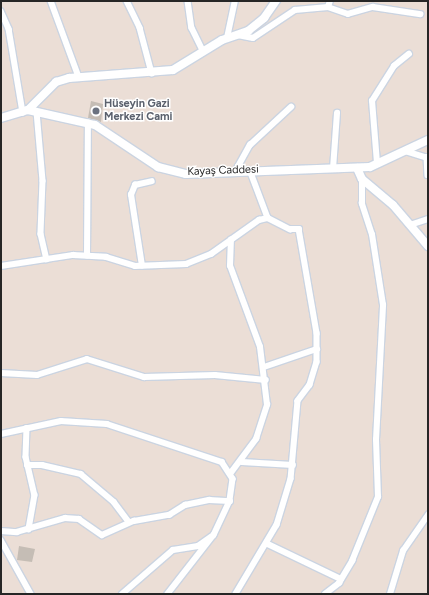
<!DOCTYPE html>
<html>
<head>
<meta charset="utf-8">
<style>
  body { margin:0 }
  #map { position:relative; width:429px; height:595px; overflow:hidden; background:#ebded6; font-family:Figtree,sans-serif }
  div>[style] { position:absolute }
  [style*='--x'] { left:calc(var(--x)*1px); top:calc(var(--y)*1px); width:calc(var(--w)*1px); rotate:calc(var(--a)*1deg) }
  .building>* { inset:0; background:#c5bdb5 }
  .roads { filter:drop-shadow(1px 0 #cbd4e1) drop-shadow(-1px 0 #cbd4e1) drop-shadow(0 1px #cbd4e1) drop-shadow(0 -1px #cbd4e1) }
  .street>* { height:5.5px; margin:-2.75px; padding:0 2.75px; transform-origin:2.75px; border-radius:2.75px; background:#fff }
  .secondary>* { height:8px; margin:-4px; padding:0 4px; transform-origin:4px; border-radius:4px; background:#fff }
  .dots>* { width:11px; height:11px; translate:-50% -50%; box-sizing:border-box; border:2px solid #fff; border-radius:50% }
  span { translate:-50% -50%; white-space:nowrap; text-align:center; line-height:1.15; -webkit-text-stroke:3px #fff; paint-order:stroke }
  .worship-label { font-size:11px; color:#5b616d; font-weight:700 }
  .left { translate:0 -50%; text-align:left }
  .street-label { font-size:11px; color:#262626 }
  .frame { position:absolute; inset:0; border:2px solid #262626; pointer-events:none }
</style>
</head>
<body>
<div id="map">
  <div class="building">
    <i style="clip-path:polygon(91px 101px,103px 104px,101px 122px,88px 118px)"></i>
    <i style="clip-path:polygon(19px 546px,35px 549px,32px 562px,17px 560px)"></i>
  </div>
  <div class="roads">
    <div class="street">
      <i style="--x:51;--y:1;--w:81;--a:69.8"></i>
      <i style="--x:127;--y:1;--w:30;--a:64"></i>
      <i style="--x:140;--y:28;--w:47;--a:75.1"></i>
      <i style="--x:188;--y:1;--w:27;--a:82"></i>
      <i style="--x:192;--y:28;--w:25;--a:64"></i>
      <i style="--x:328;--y:7;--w:6;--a:-72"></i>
      <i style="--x:1;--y:11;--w:20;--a:66"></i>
      <i style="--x:9;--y:29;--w:85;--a:80.5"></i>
      <i style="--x:238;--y:35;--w:15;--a:11"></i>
      <i style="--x:253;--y:38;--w:50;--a:-33.7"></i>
      <i style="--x:295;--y:10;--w:33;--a:-5"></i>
      <i style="--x:328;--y:7;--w:21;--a:19"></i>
      <i style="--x:348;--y:14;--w:26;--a:-16"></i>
      <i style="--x:373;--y:7;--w:48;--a:8.5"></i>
      <i style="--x:227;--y:38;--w:38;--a:-78"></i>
      <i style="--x:37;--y:112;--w:69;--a:85"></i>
      <i style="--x:43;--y:181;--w:53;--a:92.2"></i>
      <i style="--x:41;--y:234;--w:26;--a:77"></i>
      <i style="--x:405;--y:151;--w:24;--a:17"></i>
      <i style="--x:427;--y:157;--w:18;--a:87"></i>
      <i style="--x:377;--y:163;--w:62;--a:-94.6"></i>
      <i style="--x:372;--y:101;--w:41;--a:-57.8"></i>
      <i style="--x:394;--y:66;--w:19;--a:-39"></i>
      <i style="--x:333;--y:169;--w:56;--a:-85.9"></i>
      <i style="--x:236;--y:170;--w:29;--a:-61"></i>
      <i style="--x:250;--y:145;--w:56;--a:-42.8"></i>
      <i style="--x:250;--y:170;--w:51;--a:69.4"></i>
      <i style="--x:410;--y:225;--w:19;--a:-18"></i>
      <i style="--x:87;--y:256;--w:133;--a:-89.6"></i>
      <i style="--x:1;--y:266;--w:73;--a:-8.7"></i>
      <i style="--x:73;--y:255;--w:33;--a:3"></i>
      <i style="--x:106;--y:257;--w:30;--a:17"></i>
      <i style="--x:135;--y:266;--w:51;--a:-2.2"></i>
      <i style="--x:186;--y:264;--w:27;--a:-22"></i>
      <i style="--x:211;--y:254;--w:59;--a:-35.3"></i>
      <i style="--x:259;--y:220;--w:9;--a:-13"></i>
      <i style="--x:268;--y:218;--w:25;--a:27"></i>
      <i style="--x:290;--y:229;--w:9;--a:0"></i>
      <i style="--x:299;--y:229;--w:106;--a:80.2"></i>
      <i style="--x:317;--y:333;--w:29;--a:90"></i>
      <i style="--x:317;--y:362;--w:24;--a:107"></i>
      <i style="--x:310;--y:385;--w:20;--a:127"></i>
      <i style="--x:298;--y:401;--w:78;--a:95.1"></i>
      <i style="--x:291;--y:479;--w:48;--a:106.9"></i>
      <i style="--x:277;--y:525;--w:80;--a:120.7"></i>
      <i style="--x:142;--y:266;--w:72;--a:-98.8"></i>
      <i style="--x:131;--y:195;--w:11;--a:-68"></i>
      <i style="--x:135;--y:185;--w:17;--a:-13"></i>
      <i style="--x:264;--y:367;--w:56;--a:-18.8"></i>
      <i style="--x:1;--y:373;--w:36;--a:3"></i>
      <i style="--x:37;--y:375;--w:52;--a:-17.7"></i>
      <i style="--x:87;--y:359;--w:60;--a:17.5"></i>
      <i style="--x:144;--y:377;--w:71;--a:-1.6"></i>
      <i style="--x:215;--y:375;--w:51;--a:5.6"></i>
      <i style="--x:27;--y:428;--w:29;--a:92"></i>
      <i style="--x:26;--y:457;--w:39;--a:77"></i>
      <i style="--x:35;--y:495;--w:35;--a:100"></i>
      <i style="--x:1;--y:434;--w:61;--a:-12.2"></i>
      <i style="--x:61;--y:421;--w:46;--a:3.7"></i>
      <i style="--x:107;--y:424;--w:121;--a:18.3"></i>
      <i style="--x:222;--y:462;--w:20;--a:57"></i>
      <i style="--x:233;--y:479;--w:22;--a:98"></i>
      <i style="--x:230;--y:501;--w:38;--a:115"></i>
      <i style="--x:214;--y:535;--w:75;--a:127.9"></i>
      <i style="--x:242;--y:462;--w:51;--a:3.4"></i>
      <i style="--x:27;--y:465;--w:15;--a:0"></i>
      <i style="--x:42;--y:465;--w:40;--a:13"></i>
      <i style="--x:81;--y:474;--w:43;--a:40.3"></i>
      <i style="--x:114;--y:502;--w:25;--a:53"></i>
      <i style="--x:230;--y:474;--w:44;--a:-53.4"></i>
      <i style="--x:256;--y:439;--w:36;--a:-72"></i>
      <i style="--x:267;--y:405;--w:58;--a:-96.9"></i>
      <i style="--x:260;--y:347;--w:86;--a:-110.3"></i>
      <i style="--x:230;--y:266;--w:26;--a:-88"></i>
      <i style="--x:1;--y:531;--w:16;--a:4"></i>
      <i style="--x:17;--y:532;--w:50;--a:-16.3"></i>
      <i style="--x:65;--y:518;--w:14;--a:4"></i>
      <i style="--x:79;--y:519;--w:28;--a:35"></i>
      <i style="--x:102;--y:535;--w:35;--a:-24"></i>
      <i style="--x:134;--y:521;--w:36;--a:-10"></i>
      <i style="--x:169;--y:515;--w:19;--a:-32"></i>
      <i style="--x:185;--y:505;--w:25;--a:-12"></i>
      <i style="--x:209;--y:500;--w:21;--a:3"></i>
      <i style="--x:1;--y:540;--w:62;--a:60.9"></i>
      <i style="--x:268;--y:544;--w:81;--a:25.6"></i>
      <i style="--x:122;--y:594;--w:67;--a:-40.8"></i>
      <i style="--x:173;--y:550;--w:25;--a:-9"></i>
      <i style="--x:198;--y:546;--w:16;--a:-35"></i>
      <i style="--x:325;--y:594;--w:18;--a:-38"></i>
      <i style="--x:339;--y:583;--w:26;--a:-59"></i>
      <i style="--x:352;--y:561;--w:69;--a:-67.9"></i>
      <i style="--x:378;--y:497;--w:57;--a:-92"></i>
      <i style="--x:376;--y:440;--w:135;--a:-87"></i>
      <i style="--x:383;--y:305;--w:71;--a:-98.9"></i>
      <i style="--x:372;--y:235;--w:33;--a:-108"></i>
      <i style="--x:362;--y:204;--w:25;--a:-90"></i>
      <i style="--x:390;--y:594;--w:45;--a:-73.2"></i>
      <i style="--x:403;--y:551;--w:44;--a:-55.2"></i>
    </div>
    <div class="secondary">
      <i style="--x:28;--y:110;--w:69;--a:12.6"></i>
      <i style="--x:95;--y:125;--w:76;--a:33.7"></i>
      <i style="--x:158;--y:167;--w:29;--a:14"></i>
      <i style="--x:186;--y:174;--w:184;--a:-2.2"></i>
      <i style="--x:370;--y:167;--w:64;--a:-25"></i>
      <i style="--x:1;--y:118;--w:28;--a:-17"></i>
      <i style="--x:28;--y:110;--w:40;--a:-45"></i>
      <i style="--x:56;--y:82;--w:14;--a:-17"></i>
      <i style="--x:69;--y:78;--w:104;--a:-4.4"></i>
      <i style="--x:173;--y:70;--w:57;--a:-31.5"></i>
      <i style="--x:222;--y:40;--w:28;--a:-19"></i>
      <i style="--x:248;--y:31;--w:21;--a:-39"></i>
      <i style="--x:264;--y:18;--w:21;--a:-55"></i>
      <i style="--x:357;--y:168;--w:12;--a:66"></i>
      <i style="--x:362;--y:179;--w:40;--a:40"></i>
      <i style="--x:393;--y:205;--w:54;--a:49.5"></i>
    </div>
  </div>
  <div class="dots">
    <i style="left:96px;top:111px;background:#6b7280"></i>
  </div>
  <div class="worship-label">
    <span class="left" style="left:104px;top:111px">Hüseyin Gazi<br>Merkezi Cami</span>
  </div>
  <div class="street-label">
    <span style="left:223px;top:171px;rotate:-2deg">Kayaş Caddesi</span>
  </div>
  <div class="frame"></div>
</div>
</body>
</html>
